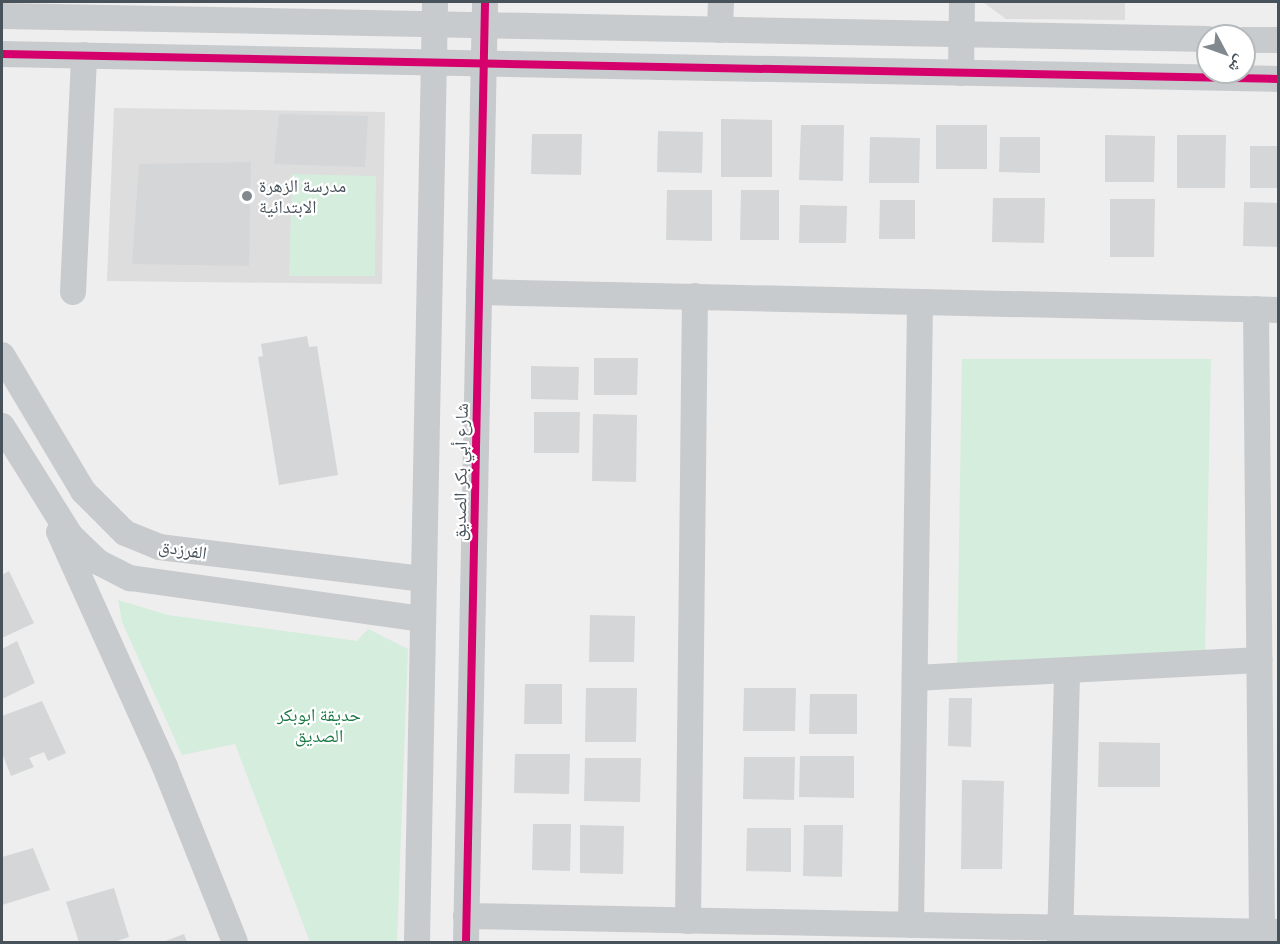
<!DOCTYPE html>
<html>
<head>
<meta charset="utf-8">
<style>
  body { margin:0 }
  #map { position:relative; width:1280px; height:944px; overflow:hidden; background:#efeeee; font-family:"Golos Text","Noto Naskh Arabic",sans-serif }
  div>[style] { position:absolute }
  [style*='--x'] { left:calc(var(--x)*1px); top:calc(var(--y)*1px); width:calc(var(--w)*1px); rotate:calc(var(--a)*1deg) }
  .education>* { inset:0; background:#ddddde }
  .green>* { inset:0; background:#d4eddc }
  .building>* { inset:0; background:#d5d6d7 }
  .minor>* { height:26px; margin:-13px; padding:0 13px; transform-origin:13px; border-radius:13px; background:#c8cbcd }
  .cycleway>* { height:8px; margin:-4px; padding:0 4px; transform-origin:4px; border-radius:4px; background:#d6006c }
  .dots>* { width:16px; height:16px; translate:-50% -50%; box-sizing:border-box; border:3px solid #fff; border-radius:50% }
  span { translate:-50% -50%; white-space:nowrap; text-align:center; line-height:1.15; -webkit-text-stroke:4.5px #fff; paint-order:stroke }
  .poi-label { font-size:18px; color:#47525a }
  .left { translate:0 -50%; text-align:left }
  .street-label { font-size:18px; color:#47525a }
  .park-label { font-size:18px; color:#1b7844 }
  .frame { position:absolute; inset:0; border:3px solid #47525a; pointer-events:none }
  .north { position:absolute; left:1196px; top:24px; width:60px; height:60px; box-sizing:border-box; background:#fff; border:2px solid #b5babd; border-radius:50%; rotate:131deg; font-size:16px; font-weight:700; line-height:24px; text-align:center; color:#47525a }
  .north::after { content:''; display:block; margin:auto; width:21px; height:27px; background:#82898e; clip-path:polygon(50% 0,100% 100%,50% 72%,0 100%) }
</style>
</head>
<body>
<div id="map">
  <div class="education">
    <i style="clip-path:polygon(1125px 2px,1125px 20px,1006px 19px,984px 3px)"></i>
    <i style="clip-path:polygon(114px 108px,385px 112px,382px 284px,107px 281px)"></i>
  </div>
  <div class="green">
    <i style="clip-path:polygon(292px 174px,376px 176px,375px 276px,289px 276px)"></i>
    <i style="clip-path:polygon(962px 359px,1211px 359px,1205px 655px,957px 668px)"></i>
    <i style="clip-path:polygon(118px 600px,168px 615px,357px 641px,368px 629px,408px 649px,397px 942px,310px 942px,235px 744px,182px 755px,122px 622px)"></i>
  </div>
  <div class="building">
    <i style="clip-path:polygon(279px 114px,368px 116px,365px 167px,274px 164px)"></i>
    <i style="clip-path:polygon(721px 119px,772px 120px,772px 177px,721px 177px)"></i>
    <i style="clip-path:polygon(801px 125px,844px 125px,843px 181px,799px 180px)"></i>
    <i style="clip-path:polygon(936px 125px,987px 125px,987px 169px,936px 169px)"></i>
    <i style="clip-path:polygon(658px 131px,703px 132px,702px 173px,657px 172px)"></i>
    <i style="clip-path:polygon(532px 134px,582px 134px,581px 175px,531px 174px)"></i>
    <i style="clip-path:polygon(1105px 135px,1155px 136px,1154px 182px,1105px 182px)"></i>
    <i style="clip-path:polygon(1177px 135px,1226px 135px,1225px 188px,1177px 188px)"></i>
    <i style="clip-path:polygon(870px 137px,920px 138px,919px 183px,869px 183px)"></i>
    <i style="clip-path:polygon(1000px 137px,1040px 137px,1040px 173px,999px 172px)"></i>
    <i style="clip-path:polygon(1250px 146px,1278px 146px,1278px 188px,1250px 188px)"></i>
    <i style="clip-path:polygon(251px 162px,249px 266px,132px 264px,139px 164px)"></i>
    <i style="clip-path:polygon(667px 190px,712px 190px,712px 241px,666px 240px)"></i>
    <i style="clip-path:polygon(741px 190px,779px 190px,779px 240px,740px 240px)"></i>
    <i style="clip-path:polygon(993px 198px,1045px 198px,1044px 243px,992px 242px)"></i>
    <i style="clip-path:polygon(1110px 199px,1155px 199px,1154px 257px,1110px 257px)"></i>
    <i style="clip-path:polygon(880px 200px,915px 200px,915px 239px,879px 239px)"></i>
    <i style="clip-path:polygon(1244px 202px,1278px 203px,1278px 247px,1243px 246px)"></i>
    <i style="clip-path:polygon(800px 205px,847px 206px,846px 243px,799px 243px)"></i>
    <i style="clip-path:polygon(307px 336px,309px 347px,317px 346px,338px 475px,279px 485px,258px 357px,263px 356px,261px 344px)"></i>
    <i style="clip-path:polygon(594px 358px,638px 358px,637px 395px,594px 395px)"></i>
    <i style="clip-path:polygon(531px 366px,579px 367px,578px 400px,531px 399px)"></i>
    <i style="clip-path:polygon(534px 412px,580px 412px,579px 453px,534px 453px)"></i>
    <i style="clip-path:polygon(593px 414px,637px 415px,636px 482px,592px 481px)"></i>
    <i style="clip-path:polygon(9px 571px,34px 623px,2px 638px,2px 575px)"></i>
    <i style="clip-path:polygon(590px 615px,635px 616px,634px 662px,589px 662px)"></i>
    <i style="clip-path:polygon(17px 641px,35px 683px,2px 699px,2px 649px)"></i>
    <i style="clip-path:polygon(525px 684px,562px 684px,562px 724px,524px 724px)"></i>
    <i style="clip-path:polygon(586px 688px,637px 688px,636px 742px,585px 742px)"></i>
    <i style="clip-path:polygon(744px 688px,796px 688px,795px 731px,743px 731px)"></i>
    <i style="clip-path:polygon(810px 694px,857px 694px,857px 734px,809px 734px)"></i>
    <i style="clip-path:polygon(949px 698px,972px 698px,971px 747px,948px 746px)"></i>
    <i style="clip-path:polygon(42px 701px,66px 753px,48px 761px,44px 752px,29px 758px,34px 767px,11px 776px,2px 753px,2px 716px)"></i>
    <i style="clip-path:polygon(1099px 742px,1160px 743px,1160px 787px,1098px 787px)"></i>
    <i style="clip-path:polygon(515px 754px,570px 754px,569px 794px,514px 793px)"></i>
    <i style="clip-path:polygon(800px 756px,854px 756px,854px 798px,799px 797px)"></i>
    <i style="clip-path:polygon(744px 757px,795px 757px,794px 800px,743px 799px)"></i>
    <i style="clip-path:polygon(585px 758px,641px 758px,640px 802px,584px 801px)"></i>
    <i style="clip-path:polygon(962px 780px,1004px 781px,1002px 869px,961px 869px)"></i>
    <i style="clip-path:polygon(533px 824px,571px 824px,570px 871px,532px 870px)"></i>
    <i style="clip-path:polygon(580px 825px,624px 826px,623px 874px,580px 873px)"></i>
    <i style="clip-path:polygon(804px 825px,843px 825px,842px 877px,803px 876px)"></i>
    <i style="clip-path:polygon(747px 828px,791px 828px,791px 872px,746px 871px)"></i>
    <i style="clip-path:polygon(33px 848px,50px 890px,2px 905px,2px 857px)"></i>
    <i style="clip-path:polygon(114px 888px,129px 937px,114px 942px,79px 942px,66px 902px)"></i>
    <i style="clip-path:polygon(184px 934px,187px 942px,163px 942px)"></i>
  </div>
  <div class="minor">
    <i style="--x:2;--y:16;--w:1206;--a:1.09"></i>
    <i style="--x:720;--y:30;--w:28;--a:-88"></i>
    <i style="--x:1244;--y:40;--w:34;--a:0"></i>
    <i style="--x:2;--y:54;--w:1276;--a:1.12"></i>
    <i style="--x:961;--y:73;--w:71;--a:-89.2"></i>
    <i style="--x:73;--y:292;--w:237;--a:-87.3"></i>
    <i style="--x:479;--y:292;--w:799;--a:1.29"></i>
    <i style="--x:1256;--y:309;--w:623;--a:89.45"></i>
    <i style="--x:2;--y:355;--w:158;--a:59.2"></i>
    <i style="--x:83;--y:491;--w:59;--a:45"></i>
    <i style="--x:125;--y:533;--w:37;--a:22"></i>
    <i style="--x:159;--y:547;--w:267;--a:6.9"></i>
    <i style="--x:2;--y:426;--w:128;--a:58"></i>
    <i style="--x:70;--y:535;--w:39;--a:44"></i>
    <i style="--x:98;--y:562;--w:36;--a:27"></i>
    <i style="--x:130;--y:578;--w:296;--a:8"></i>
    <i style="--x:59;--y:532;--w:258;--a:65.7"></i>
    <i style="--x:165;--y:767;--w:188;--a:68.2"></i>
    <i style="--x:915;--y:678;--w:345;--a:-3"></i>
    <i style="--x:466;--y:916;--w:812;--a:1.13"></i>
    <i style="--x:688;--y:921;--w:625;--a:-89.36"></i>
    <i style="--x:911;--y:925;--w:623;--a:-89.17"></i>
    <i style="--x:417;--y:942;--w:940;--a:-88.9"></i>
    <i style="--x:466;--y:942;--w:940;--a:-88.84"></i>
    <i style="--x:1060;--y:942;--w:272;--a:-88.5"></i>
  </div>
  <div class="cycleway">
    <i style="--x:2;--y:54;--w:1276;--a:1.12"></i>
    <i style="--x:466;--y:942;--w:940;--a:-88.84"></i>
  </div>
  <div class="dots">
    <i style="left:247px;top:196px;background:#82898e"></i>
  </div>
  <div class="poi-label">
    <span class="left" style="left:259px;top:196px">مدرسة الزهرة<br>الابتدائية</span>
  </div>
  <div class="street-label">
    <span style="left:460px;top:472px;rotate:-89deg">شارع أبي بكر الصديق</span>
    <span style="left:183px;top:549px;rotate:9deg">الفرزدق</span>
  </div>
  <div class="park-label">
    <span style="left:319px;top:725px">حديقة ابوبكر<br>الصديق</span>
  </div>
  <div class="frame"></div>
  <div class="north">ش</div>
</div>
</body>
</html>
